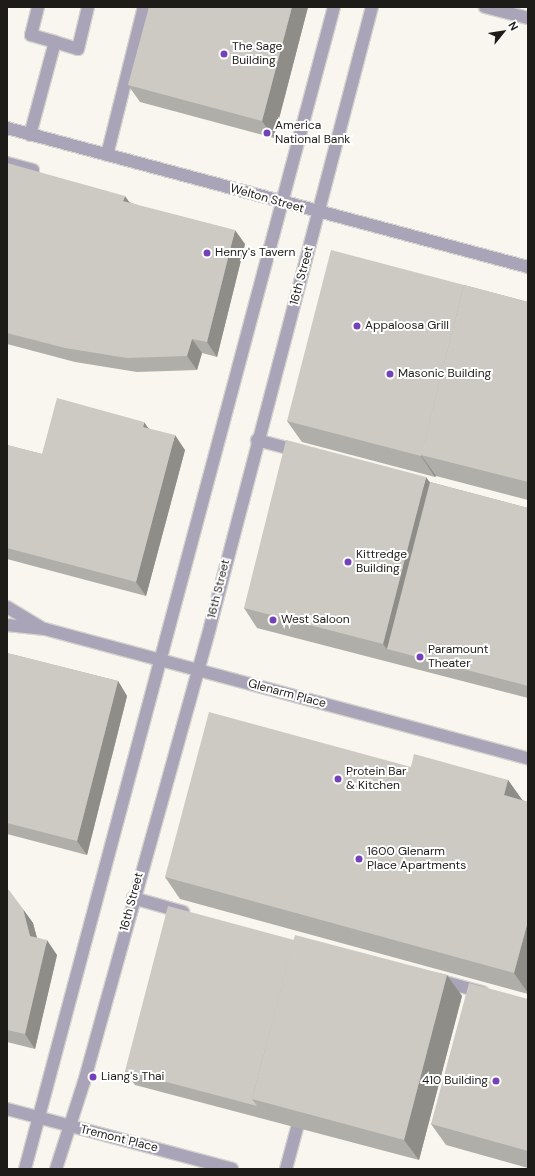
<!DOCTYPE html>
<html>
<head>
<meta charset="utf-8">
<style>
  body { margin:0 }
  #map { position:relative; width:535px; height:1176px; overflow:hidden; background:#f8f6ef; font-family:"DM Sans",sans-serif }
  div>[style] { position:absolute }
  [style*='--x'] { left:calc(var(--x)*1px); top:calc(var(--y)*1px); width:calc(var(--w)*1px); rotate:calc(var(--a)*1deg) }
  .roads { filter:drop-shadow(1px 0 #d5d3cd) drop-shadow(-1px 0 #d5d3cd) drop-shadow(0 1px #d5d3cd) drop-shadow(0 -1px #d5d3cd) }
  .minor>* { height:12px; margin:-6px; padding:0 6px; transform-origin:6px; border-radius:6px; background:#aaa4b9 }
  .wall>* { inset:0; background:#afaea8 }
  .shaded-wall>* { inset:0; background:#8f8d88 }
  .building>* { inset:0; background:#cccac3 }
  .dots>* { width:11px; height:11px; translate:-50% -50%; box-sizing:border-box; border:2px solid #fff; border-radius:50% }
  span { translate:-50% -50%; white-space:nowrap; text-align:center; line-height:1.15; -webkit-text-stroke:4px #fff; paint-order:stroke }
  .poi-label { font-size:12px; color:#1d1c19 }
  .left { translate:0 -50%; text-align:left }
  .right { translate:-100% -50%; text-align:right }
  .street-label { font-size:12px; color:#1d1c19 }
  .frame { position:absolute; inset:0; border:8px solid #1d1c19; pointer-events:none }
  .north { position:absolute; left:483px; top:12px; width:40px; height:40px; -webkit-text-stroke:3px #fff; paint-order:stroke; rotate:60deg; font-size:11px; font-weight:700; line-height:16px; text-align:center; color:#1d1c19 }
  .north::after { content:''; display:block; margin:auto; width:14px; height:18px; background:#1d1c19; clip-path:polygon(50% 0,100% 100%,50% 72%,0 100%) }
</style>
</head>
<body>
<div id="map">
  <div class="roads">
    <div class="minor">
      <i style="--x:38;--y:7;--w:29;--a:104"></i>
      <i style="--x:31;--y:35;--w:25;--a:16"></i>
      <i style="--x:485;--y:7;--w:44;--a:14.3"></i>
      <i style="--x:7;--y:128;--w:539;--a:14.94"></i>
      <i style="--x:30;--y:135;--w:96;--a:-75"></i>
      <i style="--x:55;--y:42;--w:24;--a:17"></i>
      <i style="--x:78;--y:49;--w:43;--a:-76.6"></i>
      <i style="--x:107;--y:155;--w:153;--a:-76"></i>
      <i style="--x:7;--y:163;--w:27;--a:15"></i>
      <i style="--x:257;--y:440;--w:43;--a:14.7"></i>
      <i style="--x:7;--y:607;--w:39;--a:31"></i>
      <i style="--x:7;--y:625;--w:38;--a:6"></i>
      <i style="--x:45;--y:629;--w:500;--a:15"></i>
      <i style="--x:133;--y:898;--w:52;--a:15.6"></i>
      <i style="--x:438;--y:980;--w:46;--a:15.3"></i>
      <i style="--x:7;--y:1109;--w:233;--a:14.9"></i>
      <i style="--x:25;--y:1169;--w:1202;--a:-75.11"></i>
      <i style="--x:56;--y:1169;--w:91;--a:-72.2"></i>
      <i style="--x:84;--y:1082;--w:472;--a:-74.5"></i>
      <i style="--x:210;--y:627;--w:641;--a:-75.36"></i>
      <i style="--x:286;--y:1169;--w:42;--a:-75"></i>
    </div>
  </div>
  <div class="wall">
    <i style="clip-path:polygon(149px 7px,308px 7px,274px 138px,140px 102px,128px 85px)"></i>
    <i style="clip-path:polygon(7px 163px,129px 202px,245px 244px,217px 357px,202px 353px,197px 370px,137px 372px,75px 362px,7px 344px)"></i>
    <i style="clip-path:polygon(464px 285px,528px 302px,528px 500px,436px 476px,435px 477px,302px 442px,287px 421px)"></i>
    <i style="clip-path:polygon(148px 428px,185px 450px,146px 596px,7px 559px,7px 445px,42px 454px)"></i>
    <i style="clip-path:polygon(430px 482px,528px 508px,528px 698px,257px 628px,244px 608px)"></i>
    <i style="clip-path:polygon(7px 653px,118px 681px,127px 696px,87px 855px,7px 834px)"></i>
    <i style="clip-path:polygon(411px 767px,508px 780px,522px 800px,528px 802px,528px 994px,180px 899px,165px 877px)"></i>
    <i style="clip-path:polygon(7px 889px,33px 923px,37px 938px,57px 955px,35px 1049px,7px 1042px)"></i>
    <i style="clip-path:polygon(294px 940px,447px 975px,462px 996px,419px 1160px,135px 1085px,125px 1071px)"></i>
    <i style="clip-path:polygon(528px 999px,528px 1168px,446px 1145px,431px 1124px)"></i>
  </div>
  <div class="shaded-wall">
    <i style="clip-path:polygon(292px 7px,308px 7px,274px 138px,262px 121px)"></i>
    <i style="clip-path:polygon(125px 196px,135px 210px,123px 201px)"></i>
    <i style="clip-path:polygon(235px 230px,245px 244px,217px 357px,207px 342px)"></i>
    <i style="clip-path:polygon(192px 339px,202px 353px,197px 370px,187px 356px)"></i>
    <i style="clip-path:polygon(144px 422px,154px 436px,143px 427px)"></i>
    <i style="clip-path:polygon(175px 435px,185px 450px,146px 596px,136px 582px)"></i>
    <i style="clip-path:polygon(421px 455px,436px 476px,435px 477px,421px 456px)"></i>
    <i style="clip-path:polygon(426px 477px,440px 496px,387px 649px,383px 644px)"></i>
    <i style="clip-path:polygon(118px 681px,127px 696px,87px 855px,77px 841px)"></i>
    <i style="clip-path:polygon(508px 780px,523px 801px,504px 795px)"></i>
    <i style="clip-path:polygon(23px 909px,33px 923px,40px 950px,30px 936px)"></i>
    <i style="clip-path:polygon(528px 921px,528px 993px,514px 973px)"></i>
    <i style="clip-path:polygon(47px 940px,57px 955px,35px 1049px,25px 1034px)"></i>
    <i style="clip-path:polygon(447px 975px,462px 996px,419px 1160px,404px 1140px)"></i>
  </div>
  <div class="building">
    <i style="clip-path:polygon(149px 7px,292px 7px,262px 121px,128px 85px)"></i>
    <i style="clip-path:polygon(7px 163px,125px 196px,123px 201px,235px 230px,207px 342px,192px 339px,187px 356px,127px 358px,65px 348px,7px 333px)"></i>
    <i style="clip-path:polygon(331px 250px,464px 285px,421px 456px,287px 421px)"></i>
    <i style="clip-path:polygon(464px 285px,528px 302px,528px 482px,421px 455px)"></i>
    <i style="clip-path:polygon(57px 398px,144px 422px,143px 427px,175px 435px,136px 582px,7px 548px,7px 445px,42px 454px)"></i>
    <i style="clip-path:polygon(286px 440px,426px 477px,383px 644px,244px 608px)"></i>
    <i style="clip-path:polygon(430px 482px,528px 508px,528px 686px,387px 649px)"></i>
    <i style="clip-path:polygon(7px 653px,118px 681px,77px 841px,7px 823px)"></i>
    <i style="clip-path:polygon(209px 712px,411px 767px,414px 754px,508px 780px,504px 795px,528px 802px,528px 921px,514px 973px,165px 877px)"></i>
    <i style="clip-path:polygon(7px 889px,9px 890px,23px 909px,30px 936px,47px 940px,25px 1034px,7px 1030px)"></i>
    <i style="clip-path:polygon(168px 906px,294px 940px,252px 1099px,257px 1106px,125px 1071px)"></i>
    <i style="clip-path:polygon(295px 935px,447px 975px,404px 1140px,252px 1099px)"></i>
    <i style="clip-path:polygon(469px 983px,528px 999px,528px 1151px,431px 1124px)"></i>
  </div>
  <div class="dots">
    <i style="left:224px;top:54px;background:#7441b8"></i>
    <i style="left:267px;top:133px;background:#7441b8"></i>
    <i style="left:207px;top:253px;background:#7441b8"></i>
    <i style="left:357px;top:326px;background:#7441b8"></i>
    <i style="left:390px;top:374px;background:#7441b8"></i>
    <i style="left:348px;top:562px;background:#7441b8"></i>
    <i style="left:273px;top:620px;background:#7441b8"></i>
    <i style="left:420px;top:657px;background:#7441b8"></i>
    <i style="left:338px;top:779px;background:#7441b8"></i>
    <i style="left:359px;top:859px;background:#7441b8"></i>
    <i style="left:93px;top:1077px;background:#7441b8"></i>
    <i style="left:496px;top:1081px;background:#7441b8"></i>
  </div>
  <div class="poi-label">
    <span class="left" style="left:232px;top:54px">The Sage<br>Building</span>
    <span class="left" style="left:275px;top:133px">America<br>National Bank</span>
    <span class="left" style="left:215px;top:253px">Henry's Tavern</span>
    <span class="left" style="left:365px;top:326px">Appaloosa Grill</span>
    <span class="left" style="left:398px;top:374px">Masonic Building</span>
    <span class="left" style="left:356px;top:562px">Kittredge<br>Building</span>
    <span class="left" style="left:281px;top:620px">West Saloon</span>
    <span class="left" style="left:428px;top:657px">Paramount<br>Theater</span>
    <span class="left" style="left:346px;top:779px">Protein Bar<br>&amp; Kitchen</span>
    <span class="left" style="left:367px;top:859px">1600 Glenarm<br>Place Apartments</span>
    <span class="left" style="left:101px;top:1077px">Liang's Thai</span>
    <span class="right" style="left:488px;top:1081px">410 Building</span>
  </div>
  <div class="street-label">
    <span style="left:267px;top:199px;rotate:16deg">Welton Street</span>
    <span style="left:302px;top:276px;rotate:-75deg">16th Street</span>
    <span style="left:219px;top:589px;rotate:-76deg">16th Street</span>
    <span style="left:287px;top:694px;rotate:15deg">Glenarm Place</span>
    <span style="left:132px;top:902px;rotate:-75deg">16th Street</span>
    <span style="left:119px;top:1139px;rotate:14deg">Tremont Place</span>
  </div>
  <div class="frame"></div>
  <div class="north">N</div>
</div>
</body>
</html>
